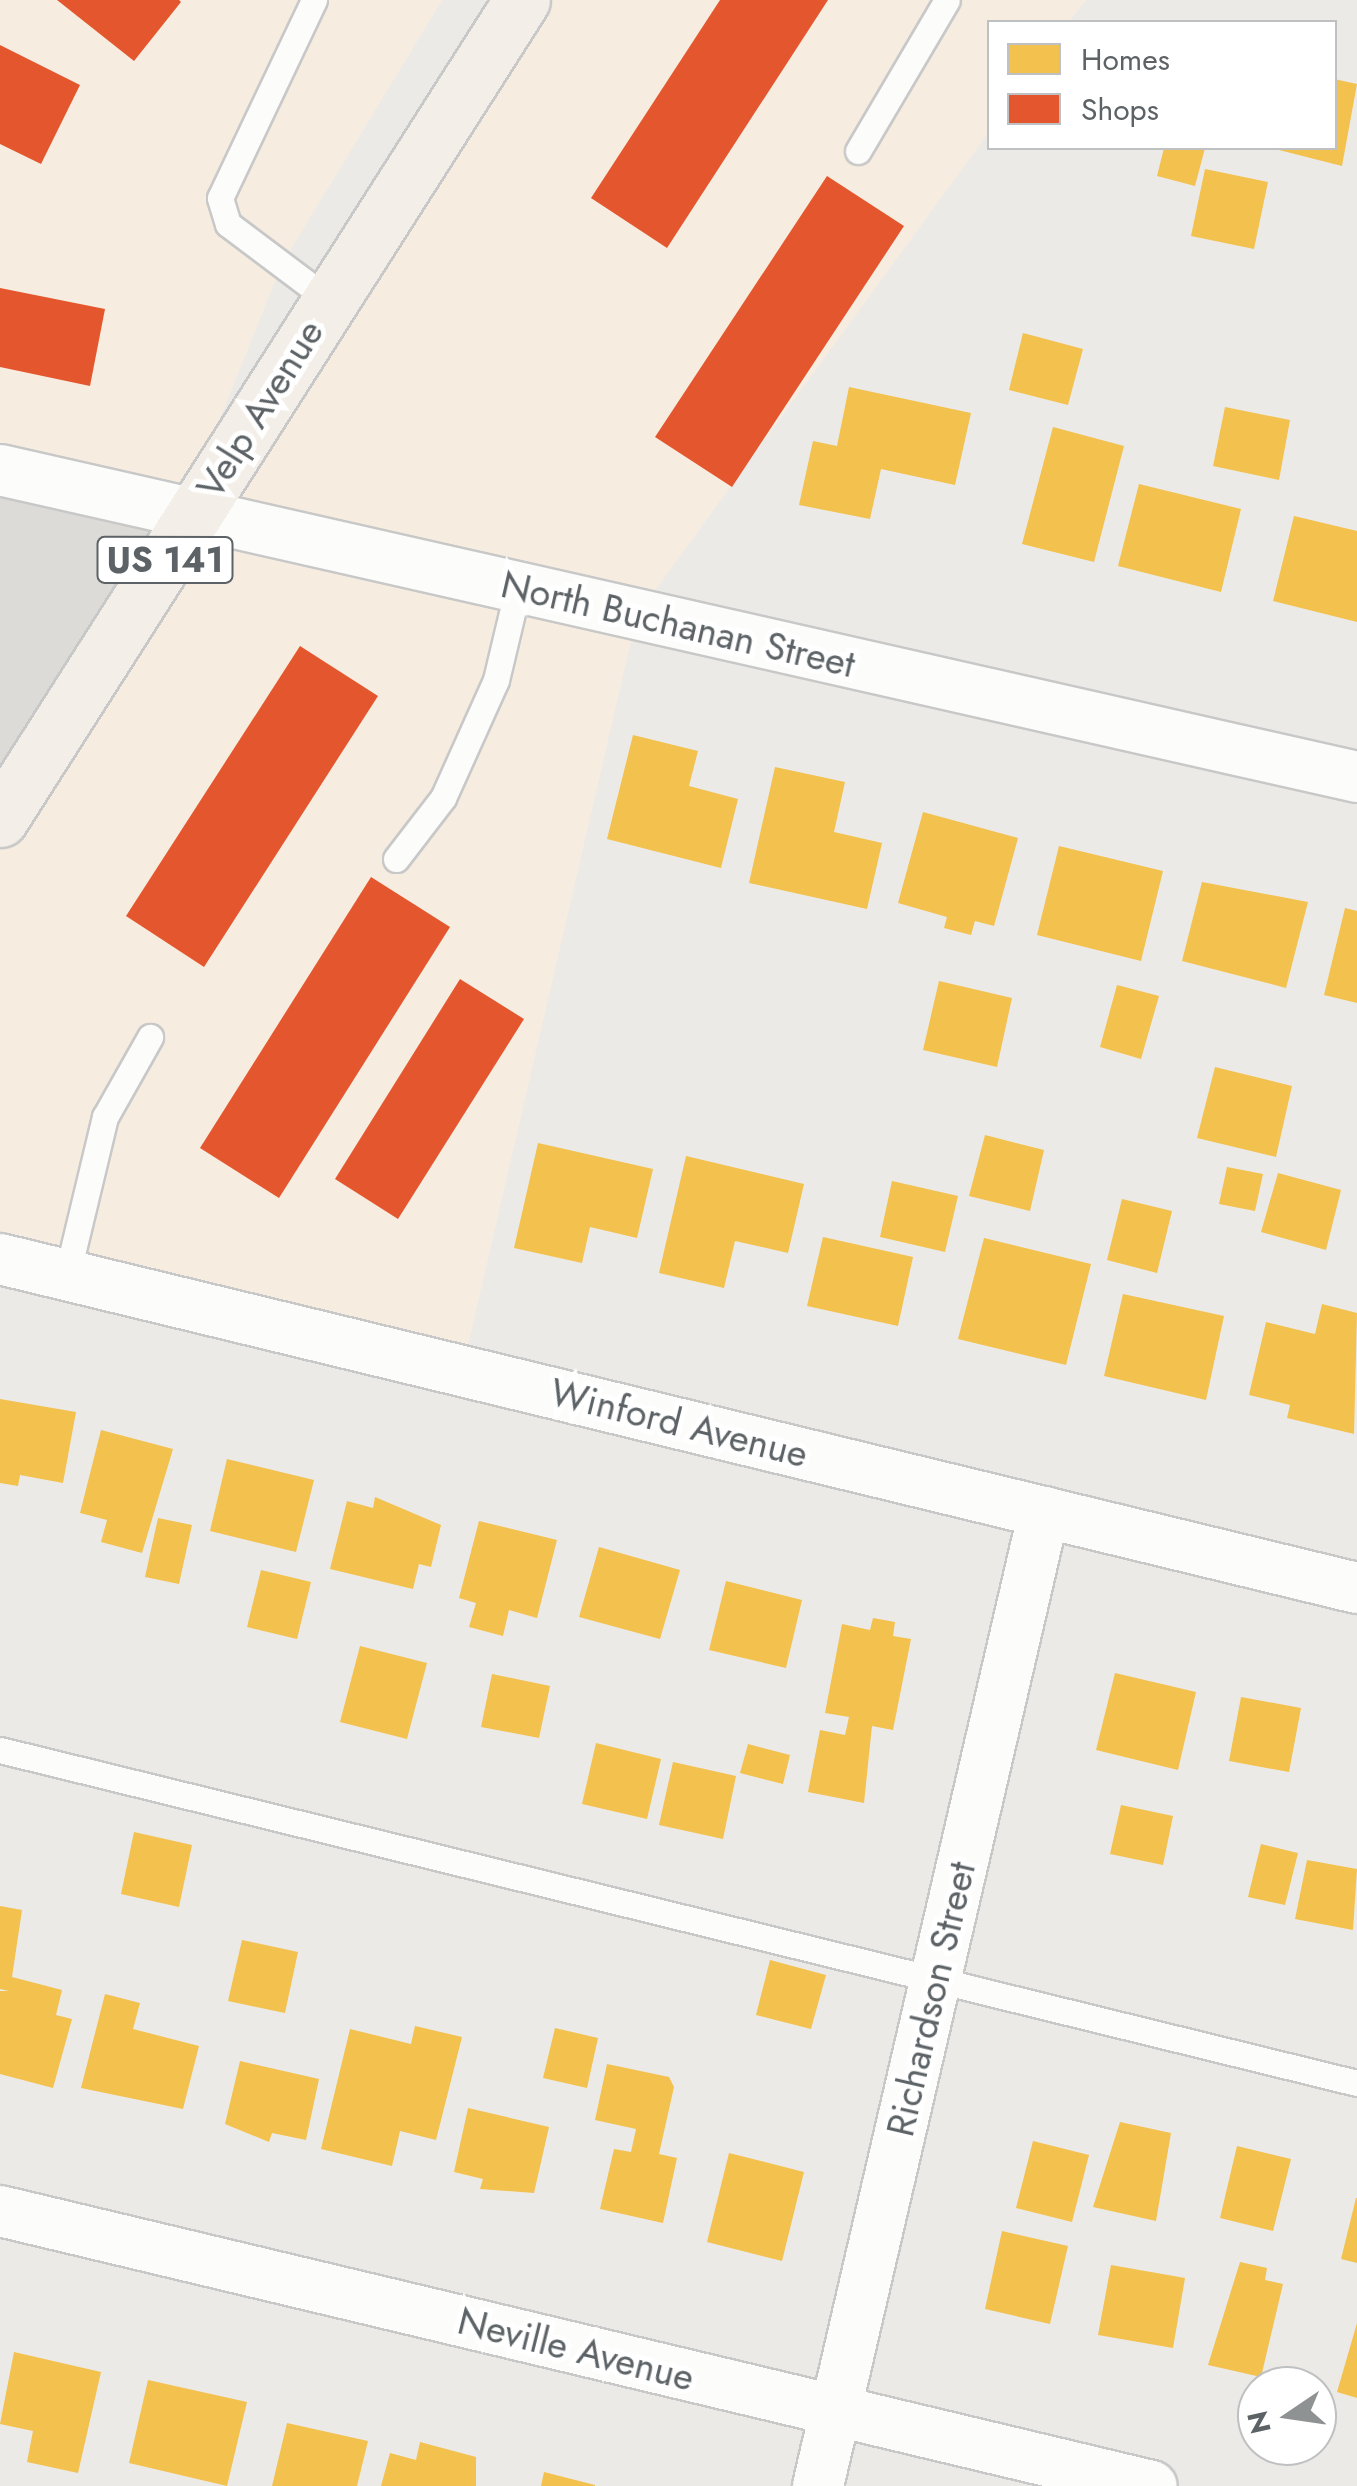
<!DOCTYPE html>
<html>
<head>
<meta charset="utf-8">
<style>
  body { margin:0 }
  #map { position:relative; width:1357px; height:2486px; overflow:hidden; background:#eceae7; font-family:Jost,sans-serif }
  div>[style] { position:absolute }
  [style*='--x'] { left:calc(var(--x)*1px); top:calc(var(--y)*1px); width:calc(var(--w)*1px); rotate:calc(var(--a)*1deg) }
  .commercial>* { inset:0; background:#f6ede0 }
  .industrial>* { inset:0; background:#dddbd8 }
  .homes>* { inset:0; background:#f2c14e }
  .shops>* { inset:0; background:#e4572e }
  .roads { filter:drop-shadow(2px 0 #c8c8c8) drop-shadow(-2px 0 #c8c8c8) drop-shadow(0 2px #c8c8c8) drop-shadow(0 -2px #c8c8c8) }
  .service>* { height:25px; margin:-12.5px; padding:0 12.5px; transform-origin:12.5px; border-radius:12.5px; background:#fcfcfb }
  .minor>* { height:50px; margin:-25px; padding:0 25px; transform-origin:25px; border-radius:25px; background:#fcfcfb }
  .primary>* { height:55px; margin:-27.5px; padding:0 27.5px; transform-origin:27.5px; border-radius:27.5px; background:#f3efe8 }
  span { translate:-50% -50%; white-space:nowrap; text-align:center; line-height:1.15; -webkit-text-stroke:10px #fff; paint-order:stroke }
  .shield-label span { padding:2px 8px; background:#fff; border:2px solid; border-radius:8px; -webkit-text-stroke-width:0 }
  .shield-label { font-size:35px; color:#5c6265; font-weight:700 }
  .street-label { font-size:38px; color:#5c6265 }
  .legend { position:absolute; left:987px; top:20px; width:350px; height:130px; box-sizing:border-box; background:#fff; border:2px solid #bec0c1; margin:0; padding:12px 18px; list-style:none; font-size:30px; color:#5c6265 }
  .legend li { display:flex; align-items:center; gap:20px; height:50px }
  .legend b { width:50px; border:2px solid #bec0c1 }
  .north { position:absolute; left:1237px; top:2366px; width:100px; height:100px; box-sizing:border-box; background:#fff; border:2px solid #bec0c1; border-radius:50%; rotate:257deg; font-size:28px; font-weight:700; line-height:40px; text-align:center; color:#5c6265 }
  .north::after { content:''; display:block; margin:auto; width:35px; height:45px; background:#8e9292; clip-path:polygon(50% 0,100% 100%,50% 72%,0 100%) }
</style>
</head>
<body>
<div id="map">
  <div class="commercial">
    <i style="clip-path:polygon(0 0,442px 0,282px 264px,182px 513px,0 470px)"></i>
    <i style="clip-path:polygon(522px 0,1086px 0,1069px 22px,989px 22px,989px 132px,637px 615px,462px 1371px,0 1259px,0 819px)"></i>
  </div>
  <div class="industrial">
    <i style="clip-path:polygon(0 470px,182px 513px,0 780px)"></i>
  </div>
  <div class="homes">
    <i style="clip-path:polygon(1334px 79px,1357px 84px,1342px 166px,1275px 149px,1334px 148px)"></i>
    <i style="clip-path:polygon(1164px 148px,1205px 148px,1195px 186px,1157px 176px)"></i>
    <i style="clip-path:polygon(1205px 169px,1268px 182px,1254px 249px,1191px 236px)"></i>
    <i style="clip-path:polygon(1023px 333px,1083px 349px,1068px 405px,1009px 390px)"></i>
    <i style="clip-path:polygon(849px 387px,971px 413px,955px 485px,881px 469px,870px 519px,799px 505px,813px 441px,837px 446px)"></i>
    <i style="clip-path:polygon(1225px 407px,1290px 420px,1279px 480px,1213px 466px)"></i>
    <i style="clip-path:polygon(1053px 427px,1124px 446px,1094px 562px,1022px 544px)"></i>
    <i style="clip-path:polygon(1139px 484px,1241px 509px,1221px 592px,1118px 566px)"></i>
    <i style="clip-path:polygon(1294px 516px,1357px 531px,1357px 622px,1273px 601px)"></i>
    <i style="clip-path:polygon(633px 735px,698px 751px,689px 786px,738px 799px,721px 868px,607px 839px)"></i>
    <i style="clip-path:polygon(775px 767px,845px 782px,834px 832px,882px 843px,867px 909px,749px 883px)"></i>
    <i style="clip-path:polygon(923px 812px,1018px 838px,994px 926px,975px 921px,971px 935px,944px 928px,947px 917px,898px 903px)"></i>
    <i style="clip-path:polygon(1059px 846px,1163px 871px,1141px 961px,1037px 935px)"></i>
    <i style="clip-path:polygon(1202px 882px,1308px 902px,1286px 988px,1182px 961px)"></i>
    <i style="clip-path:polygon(1345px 908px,1357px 911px,1357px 1003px,1324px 995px)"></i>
    <i style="clip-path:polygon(939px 981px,1012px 998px,997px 1067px,923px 1050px)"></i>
    <i style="clip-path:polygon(1117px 985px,1159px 996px,1141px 1059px,1100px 1047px)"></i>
    <i style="clip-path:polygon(1215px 1067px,1292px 1086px,1276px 1157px,1197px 1138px)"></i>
    <i style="clip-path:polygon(985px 1135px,1044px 1150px,1030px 1211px,969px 1196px)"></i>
    <i style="clip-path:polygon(538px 1143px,653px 1169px,637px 1238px,590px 1227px,582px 1263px,514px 1248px)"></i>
    <i style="clip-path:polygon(686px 1156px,804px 1184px,788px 1253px,735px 1241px,724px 1288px,659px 1273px)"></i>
    <i style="clip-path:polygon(1227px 1167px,1263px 1174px,1255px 1211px,1219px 1204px)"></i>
    <i style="clip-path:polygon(1278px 1173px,1341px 1190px,1326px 1250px,1261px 1232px)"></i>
    <i style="clip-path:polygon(892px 1181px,958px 1196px,945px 1252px,880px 1237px)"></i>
    <i style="clip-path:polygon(1122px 1199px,1172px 1211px,1157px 1273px,1107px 1260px)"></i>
    <i style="clip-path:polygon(823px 1237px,913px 1257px,898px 1326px,807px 1306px)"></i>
    <i style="clip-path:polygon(984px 1238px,1091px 1264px,1066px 1365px,958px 1339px)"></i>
    <i style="clip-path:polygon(1123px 1294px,1224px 1316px,1206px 1400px,1104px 1376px)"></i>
    <i style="clip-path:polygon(1322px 1304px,1357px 1313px,1354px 1434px,1287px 1418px,1290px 1405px,1249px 1395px,1266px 1322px,1315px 1334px)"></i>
    <i style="clip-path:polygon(0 1399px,76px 1412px,63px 1483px,20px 1475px,18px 1486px,0 1483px)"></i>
    <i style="clip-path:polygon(101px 1430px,173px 1449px,142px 1553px,101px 1542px,107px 1520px,80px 1513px)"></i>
    <i style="clip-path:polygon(227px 1459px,314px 1480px,296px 1552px,210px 1531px)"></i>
    <i style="clip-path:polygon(375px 1497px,441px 1525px,431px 1567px,419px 1564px,413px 1589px,330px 1569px,347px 1501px,373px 1508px)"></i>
    <i style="clip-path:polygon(158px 1518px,192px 1525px,179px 1584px,145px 1577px)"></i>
    <i style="clip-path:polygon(479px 1521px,557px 1540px,537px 1618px,509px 1610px,503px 1636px,469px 1627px,476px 1603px,459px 1598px)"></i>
    <i style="clip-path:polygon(599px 1547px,680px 1570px,660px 1639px,579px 1617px)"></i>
    <i style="clip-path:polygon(261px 1570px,311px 1582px,297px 1639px,247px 1627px)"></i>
    <i style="clip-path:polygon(726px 1581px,802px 1600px,786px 1668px,709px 1650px)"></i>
    <i style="clip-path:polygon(873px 1618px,895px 1622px,893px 1636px,911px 1639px,893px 1730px,872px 1726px,864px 1803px,808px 1792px,820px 1730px,845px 1735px,849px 1717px,825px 1713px,842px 1624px,870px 1630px)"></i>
    <i style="clip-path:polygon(360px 1646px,427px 1663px,407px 1739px,340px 1722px)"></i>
    <i style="clip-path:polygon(1115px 1673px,1196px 1692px,1178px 1770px,1096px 1750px)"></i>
    <i style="clip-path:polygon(492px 1674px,550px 1686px,539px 1738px,481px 1727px)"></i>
    <i style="clip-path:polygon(1241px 1697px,1301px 1708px,1289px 1772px,1229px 1761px)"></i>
    <i style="clip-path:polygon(596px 1743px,661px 1759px,647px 1819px,582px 1804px)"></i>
    <i style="clip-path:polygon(748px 1744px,790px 1755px,783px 1784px,740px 1773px)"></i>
    <i style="clip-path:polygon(673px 1762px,736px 1776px,723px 1839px,659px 1825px)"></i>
    <i style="clip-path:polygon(1121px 1805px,1173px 1816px,1163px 1865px,1110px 1854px)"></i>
    <i style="clip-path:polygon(134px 1832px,192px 1845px,179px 1907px,121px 1894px)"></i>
    <i style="clip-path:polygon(1261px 1844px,1298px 1853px,1285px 1905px,1248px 1897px)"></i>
    <i style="clip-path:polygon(1307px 1860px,1357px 1869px,1353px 1930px,1295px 1919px)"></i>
    <i style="clip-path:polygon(0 1906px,22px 1910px,12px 1977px,62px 1990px,56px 2015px,72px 2019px,53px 2088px,0 2074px,0 1991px,9px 1991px,0 1989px)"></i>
    <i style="clip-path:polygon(242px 1940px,298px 1952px,285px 2013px,228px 2001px)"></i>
    <i style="clip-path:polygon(770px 1960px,826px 1975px,811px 2029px,756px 2015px)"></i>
    <i style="clip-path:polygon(105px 1994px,140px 2003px,133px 2029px,199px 2046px,183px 2109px,81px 2088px)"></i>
    <i style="clip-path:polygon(415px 2026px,462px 2037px,436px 2140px,400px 2131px,392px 2166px,321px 2149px,350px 2029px,411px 2044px)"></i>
    <i style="clip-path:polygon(555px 2028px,598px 2038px,587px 2088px,543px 2078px)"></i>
    <i style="clip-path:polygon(240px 2061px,319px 2079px,306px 2140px,272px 2133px,269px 2142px,225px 2124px)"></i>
    <i style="clip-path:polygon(607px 2064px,669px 2077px,674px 2087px,659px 2154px,677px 2158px,663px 2223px,600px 2209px,614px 2149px,631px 2152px,636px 2129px,595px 2120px)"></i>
    <i style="clip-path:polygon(468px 2108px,549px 2127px,534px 2193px,480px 2189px,483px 2179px,454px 2172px)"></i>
    <i style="clip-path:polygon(1120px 2122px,1171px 2133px,1156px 2221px,1093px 2207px)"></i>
    <i style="clip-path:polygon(1033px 2141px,1089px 2155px,1072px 2222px,1016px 2208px)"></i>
    <i style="clip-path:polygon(1237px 2146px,1291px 2159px,1273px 2231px,1220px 2218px)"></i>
    <i style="clip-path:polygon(729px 2153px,804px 2172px,782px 2261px,707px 2242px)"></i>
    <i style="clip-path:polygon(1356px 2198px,1357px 2198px,1357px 2263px,1341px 2259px)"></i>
    <i style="clip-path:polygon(1002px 2231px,1068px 2246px,1050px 2324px,985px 2309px)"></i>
    <i style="clip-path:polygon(1240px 2262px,1267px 2268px,1265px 2280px,1283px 2284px,1261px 2377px,1208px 2365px)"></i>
    <i style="clip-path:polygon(1111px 2265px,1185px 2278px,1173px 2348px,1098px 2335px)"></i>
    <i style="clip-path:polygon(1357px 2323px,1357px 2398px,1337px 2392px)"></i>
    <i style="clip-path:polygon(14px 2352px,101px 2372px,78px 2473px,27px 2462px,33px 2431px,0 2424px)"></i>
    <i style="clip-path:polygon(148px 2380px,247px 2402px,227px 2486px,129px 2463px)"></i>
    <i style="clip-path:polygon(287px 2423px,368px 2441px,357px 2486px,272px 2486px)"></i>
    <i style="clip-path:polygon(420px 2442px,476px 2457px,476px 2486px,381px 2486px,390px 2453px,416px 2460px)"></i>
    <i style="clip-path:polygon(544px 2472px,595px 2485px,595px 2486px,541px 2486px)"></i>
  </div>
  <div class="shops">
    <i style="clip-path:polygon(57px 0,179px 0,181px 2px,134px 61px)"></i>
    <i style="clip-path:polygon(720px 0,828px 0,667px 248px,591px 198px)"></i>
    <i style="clip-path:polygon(0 45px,80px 85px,41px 164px,0 144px)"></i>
    <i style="clip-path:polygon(827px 176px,904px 226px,732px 487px,655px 437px)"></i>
    <i style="clip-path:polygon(0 288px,105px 309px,90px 386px,0 367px)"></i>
    <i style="clip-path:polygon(300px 646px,378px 696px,204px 967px,126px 916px)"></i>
    <i style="clip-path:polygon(371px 877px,450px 927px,279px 1198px,200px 1148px)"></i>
    <i style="clip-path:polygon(460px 979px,524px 1019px,398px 1219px,335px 1179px)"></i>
  </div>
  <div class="roads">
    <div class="service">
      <i style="--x:314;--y:0;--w:219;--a:115.4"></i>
      <i style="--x:220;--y:198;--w:27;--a:73"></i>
      <i style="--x:228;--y:224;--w:126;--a:37"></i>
      <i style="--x:858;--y:151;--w:175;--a:-59.5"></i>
      <i style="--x:396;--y:859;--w:77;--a:-52.4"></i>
      <i style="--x:443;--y:798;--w:129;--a:-65.8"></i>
      <i style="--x:496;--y:680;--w:95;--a:-76.6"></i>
      <i style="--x:67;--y:1275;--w:163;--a:-76.5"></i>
      <i style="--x:105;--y:1117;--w:92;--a:-60.6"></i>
      <i style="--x:0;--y:1750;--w:1397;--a:13.79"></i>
    </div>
    <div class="minor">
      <i style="--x:0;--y:470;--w:1391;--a:12.75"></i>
      <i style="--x:0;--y:1259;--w:1396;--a:13.63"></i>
      <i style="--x:0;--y:2211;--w:1184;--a:13.43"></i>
      <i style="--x:818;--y:2486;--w:1000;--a:-76.94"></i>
    </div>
    <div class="primary">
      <i style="--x:0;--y:819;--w:971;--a:-57.49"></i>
    </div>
  </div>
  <div class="shield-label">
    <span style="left:165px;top:560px">US 141</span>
  </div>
  <div class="street-label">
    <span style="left:260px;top:409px;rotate:-58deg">Velp Avenue</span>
    <span style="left:678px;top:624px;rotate:13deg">North Buchanan Street</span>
    <span style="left:679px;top:1423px;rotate:14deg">Winford Avenue</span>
    <span style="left:931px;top:1999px;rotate:-77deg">Richardson Street</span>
    <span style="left:576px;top:2349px;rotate:14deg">Neville Avenue</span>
  </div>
  <ul class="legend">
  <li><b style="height:28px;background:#f2c14e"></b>Homes</li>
  <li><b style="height:28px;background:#e4572e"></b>Shops</li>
  </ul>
  <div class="north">N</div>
</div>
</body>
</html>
